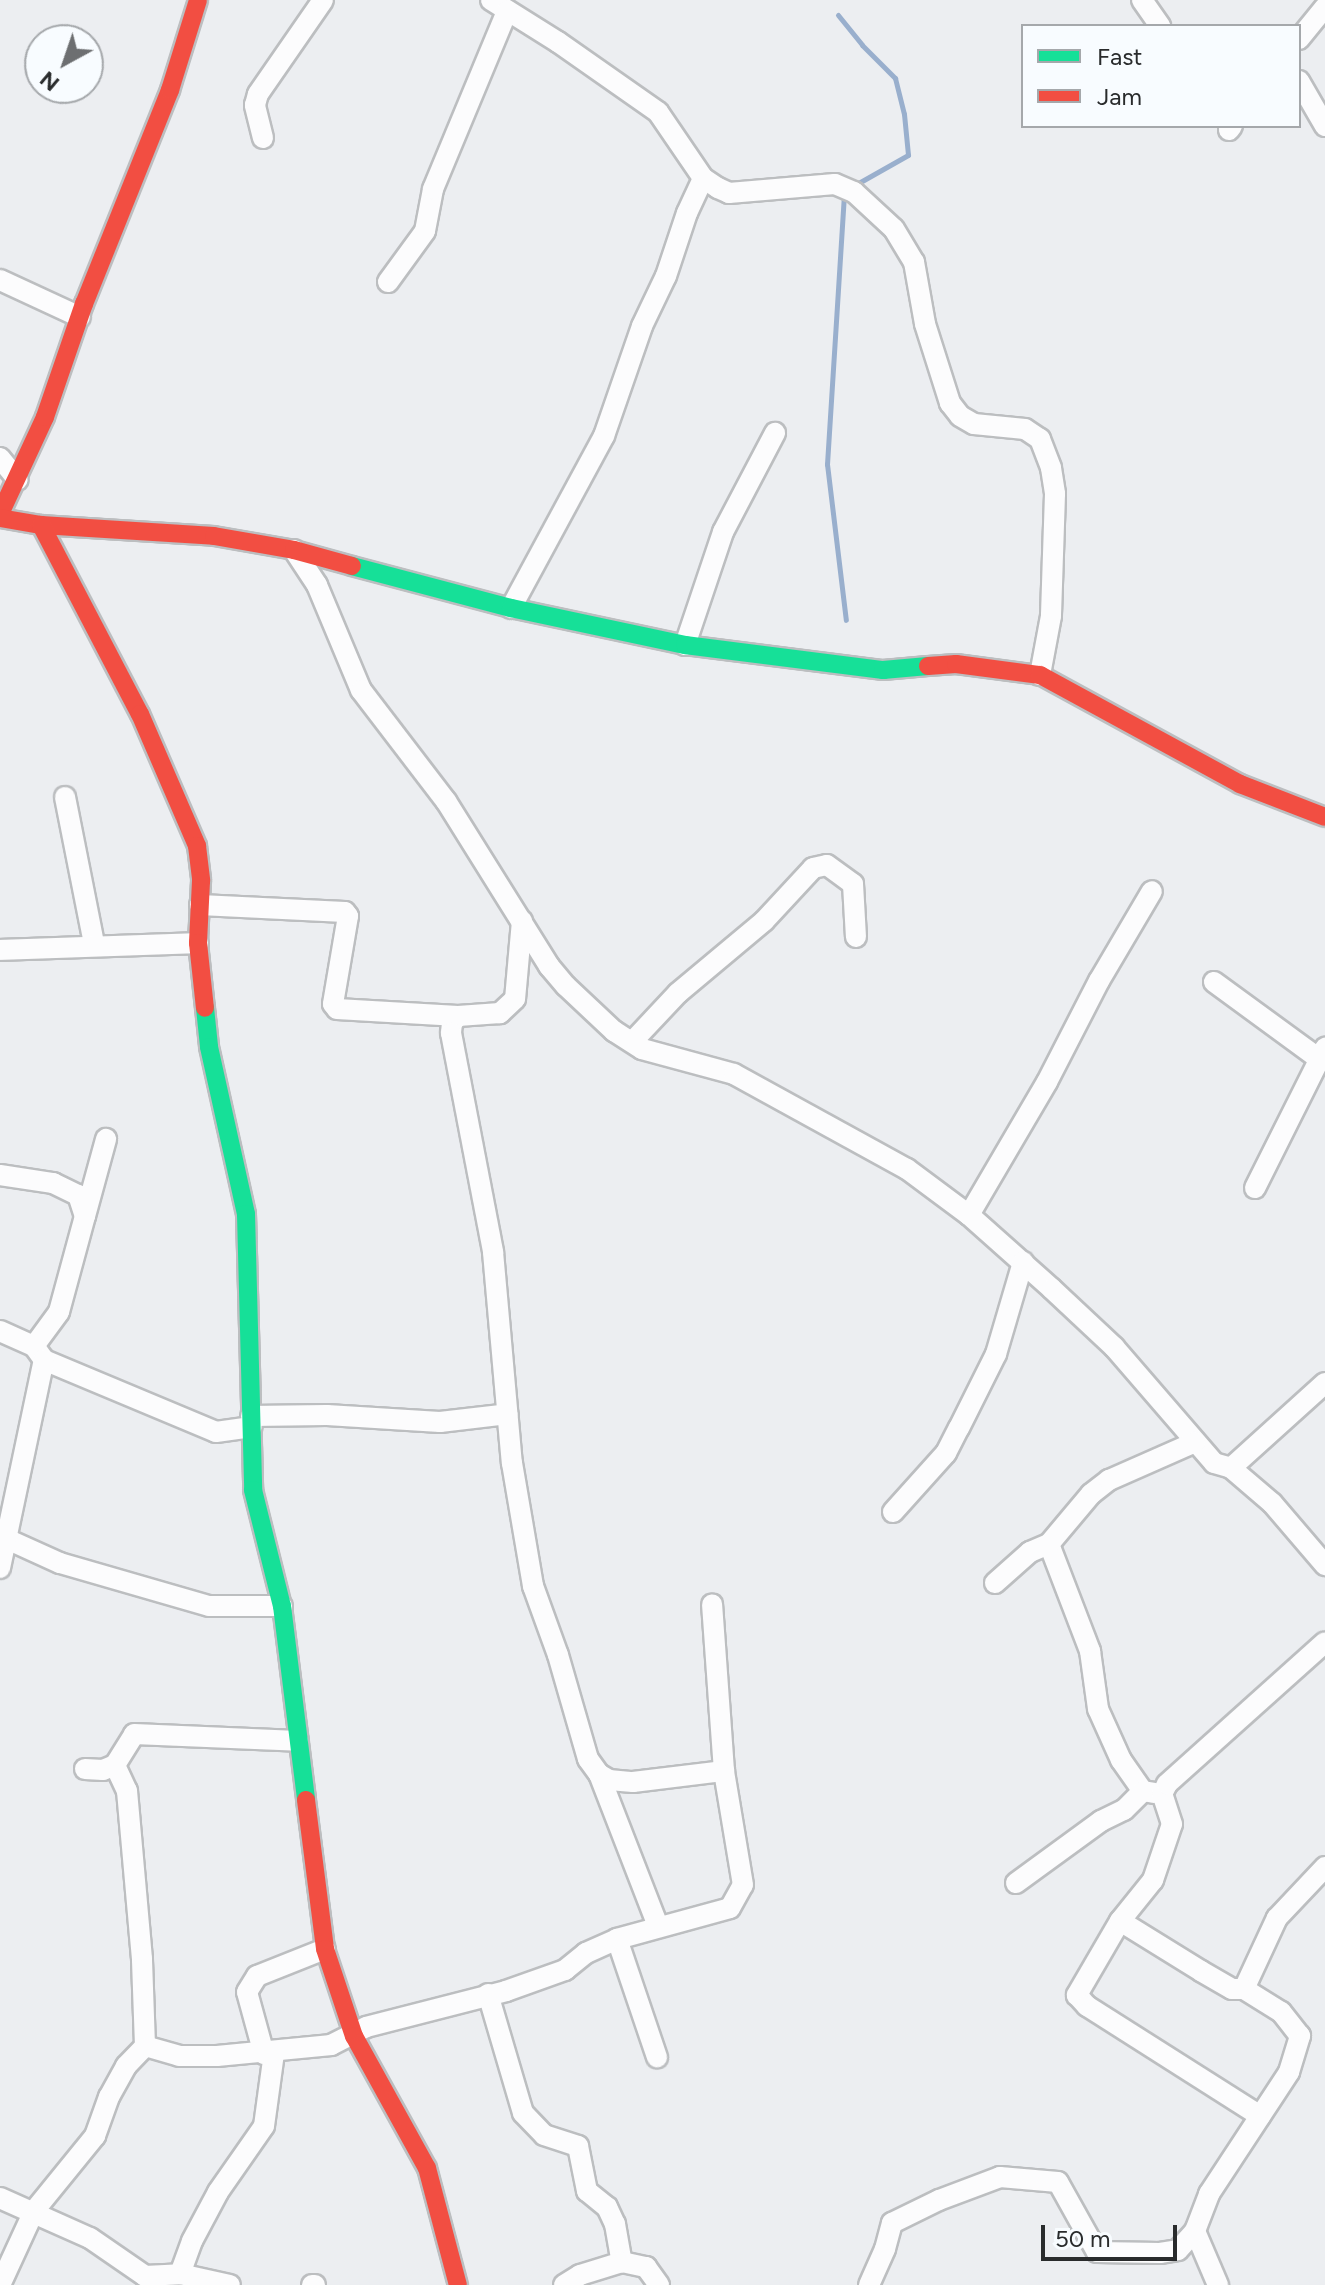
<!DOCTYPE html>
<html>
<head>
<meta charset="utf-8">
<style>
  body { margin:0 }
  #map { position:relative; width:1325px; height:2285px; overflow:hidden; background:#eceef1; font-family:Figtree,sans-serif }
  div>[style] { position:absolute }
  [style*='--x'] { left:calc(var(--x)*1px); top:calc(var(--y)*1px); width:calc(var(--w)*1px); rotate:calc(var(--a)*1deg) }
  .stream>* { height:5px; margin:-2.5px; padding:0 2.5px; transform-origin:2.5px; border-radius:2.5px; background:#99afcd }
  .roads { filter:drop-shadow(2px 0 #bcbec0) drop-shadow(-2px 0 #bcbec0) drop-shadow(0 2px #bcbec0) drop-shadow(0 -2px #bcbec0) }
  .street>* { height:20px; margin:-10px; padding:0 10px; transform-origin:10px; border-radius:10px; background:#fcfcfd }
  .fast>* { height:18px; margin:-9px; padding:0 9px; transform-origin:9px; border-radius:9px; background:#16e098 }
  .jam>* { height:18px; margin:-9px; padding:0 9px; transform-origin:9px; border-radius:9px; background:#f24e42 }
  span { translate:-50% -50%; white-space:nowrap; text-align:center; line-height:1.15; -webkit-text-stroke:6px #f8fcff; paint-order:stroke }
  .legend { position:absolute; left:1021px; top:24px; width:280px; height:104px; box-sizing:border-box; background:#f8fcff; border:2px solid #a5a8ab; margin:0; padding:10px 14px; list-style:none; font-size:24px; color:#292b2c }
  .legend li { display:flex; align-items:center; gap:16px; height:40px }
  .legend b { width:40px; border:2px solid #a5a8ab }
  .north { position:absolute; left:24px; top:24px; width:80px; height:80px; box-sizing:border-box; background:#f8fcff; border:2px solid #a5a8ab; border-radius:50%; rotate:220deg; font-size:22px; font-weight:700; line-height:32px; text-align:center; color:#292b2c }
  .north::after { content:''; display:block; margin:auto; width:28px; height:36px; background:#6d6f71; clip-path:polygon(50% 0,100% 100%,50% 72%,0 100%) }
  .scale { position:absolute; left:1041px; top:2225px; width:136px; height:36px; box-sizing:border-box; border:4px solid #292b2c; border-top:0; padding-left:10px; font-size:24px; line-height:28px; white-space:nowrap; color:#292b2c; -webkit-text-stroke:6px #f8fcff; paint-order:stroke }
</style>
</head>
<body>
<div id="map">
  <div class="stream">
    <i style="--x:838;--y:15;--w:38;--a:51"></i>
    <i style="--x:862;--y:45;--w:47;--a:45"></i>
    <i style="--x:895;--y:78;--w:37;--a:76"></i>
    <i style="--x:904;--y:114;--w:41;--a:84.4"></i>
    <i style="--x:908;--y:155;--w:61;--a:150.5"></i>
    <i style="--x:844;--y:194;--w:271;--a:93.6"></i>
    <i style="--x:827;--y:464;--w:157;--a:83.1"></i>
  </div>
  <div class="roads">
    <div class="street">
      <i style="--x:491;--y:0;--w:79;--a:32.1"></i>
      <i style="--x:558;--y:42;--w:122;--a:35"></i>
      <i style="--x:658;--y:112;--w:80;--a:55.7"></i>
      <i style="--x:703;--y:178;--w:18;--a:34"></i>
      <i style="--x:718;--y:188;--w:12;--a:24"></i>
      <i style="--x:729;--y:193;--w:106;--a:-4.9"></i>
      <i style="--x:835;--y:184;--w:21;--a:23"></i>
      <i style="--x:854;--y:192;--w:54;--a:42.8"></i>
      <i style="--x:894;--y:229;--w:39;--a:59"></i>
      <i style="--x:914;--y:262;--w:63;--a:79.9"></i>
      <i style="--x:925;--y:324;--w:83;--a:72.4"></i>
      <i style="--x:950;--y:403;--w:16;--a:52"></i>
      <i style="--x:960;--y:416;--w:16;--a:30"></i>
      <i style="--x:974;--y:424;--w:51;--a:5.6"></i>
      <i style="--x:1025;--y:429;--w:18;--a:34"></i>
      <i style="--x:1040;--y:439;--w:31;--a:69"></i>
      <i style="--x:1051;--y:468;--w:26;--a:81"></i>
      <i style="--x:1055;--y:494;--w:122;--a:91.9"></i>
      <i style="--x:1051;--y:616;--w:60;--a:100.6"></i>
      <i style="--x:1142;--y:0;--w:32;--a:55"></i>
      <i style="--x:1299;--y:39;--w:41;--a:-50.9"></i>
      <i style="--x:1299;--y:81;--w:52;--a:60"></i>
      <i style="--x:1229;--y:130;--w:5;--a:-53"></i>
      <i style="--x:263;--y:138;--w:34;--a:-104"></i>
      <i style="--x:255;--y:105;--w:11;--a:-75"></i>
      <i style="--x:258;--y:94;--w:114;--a:-55.3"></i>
      <i style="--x:0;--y:280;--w:88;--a:24.8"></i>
      <i style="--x:388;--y:282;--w:63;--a:-54"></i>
      <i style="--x:425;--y:231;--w:43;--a:-79.2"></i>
      <i style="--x:433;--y:189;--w:193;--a:-67.4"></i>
      <i style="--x:0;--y:458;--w:28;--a:51"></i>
      <i style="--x:294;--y:550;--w:42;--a:56.7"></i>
      <i style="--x:317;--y:585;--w:114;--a:67.3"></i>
      <i style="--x:361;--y:690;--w:140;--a:52.6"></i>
      <i style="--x:446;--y:801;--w:195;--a:58"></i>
      <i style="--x:549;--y:966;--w:26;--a:50"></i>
      <i style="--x:566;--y:986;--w:66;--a:43.2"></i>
      <i style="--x:614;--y:1031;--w:33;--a:33"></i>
      <i style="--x:642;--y:1049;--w:95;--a:15.2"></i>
      <i style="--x:734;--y:1074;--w:197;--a:28.8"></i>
      <i style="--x:907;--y:1169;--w:77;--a:36.6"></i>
      <i style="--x:969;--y:1215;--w:111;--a:41.7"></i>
      <i style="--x:1052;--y:1289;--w:85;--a:43.1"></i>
      <i style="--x:1114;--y:1347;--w:153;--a:49.2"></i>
      <i style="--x:1214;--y:1463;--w:18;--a:16"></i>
      <i style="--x:511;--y:608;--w:196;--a:-61.6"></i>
      <i style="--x:604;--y:436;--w:116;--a:-70.9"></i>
      <i style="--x:642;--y:326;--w:55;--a:-64.4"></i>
      <i style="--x:666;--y:276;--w:66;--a:-71.6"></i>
      <i style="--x:687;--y:213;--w:38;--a:-65"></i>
      <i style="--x:685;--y:645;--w:119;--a:-71.4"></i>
      <i style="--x:723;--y:532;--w:112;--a:-62.3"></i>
      <i style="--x:65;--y:797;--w:150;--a:78.8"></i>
      <i style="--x:200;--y:905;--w:145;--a:2.8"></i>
      <i style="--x:345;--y:912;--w:5;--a:53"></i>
      <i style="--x:348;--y:916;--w:89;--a:99.7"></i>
      <i style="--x:333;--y:1004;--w:6;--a:51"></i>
      <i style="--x:337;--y:1009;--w:121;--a:3.3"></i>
      <i style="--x:522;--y:921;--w:78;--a:95.1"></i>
      <i style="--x:515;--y:999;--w:21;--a:137"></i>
      <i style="--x:500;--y:1013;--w:42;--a:175.9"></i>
      <i style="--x:458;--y:1016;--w:9;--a:131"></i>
      <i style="--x:452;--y:1023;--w:10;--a:96"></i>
      <i style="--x:451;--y:1033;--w:223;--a:79.1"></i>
      <i style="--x:493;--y:1252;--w:212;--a:84.9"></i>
      <i style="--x:512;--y:1463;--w:125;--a:80.3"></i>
      <i style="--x:533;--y:1586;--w:73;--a:70.1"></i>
      <i style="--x:558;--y:1655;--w:108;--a:73.9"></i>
      <i style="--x:588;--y:1759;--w:19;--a:54"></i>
      <i style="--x:599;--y:1774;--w:12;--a:31"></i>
      <i style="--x:609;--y:1780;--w:24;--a:5"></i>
      <i style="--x:633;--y:1782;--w:92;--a:-6.9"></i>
      <i style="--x:0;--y:950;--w:198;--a:-2"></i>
      <i style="--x:1214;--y:982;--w:129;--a:36.2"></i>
      <i style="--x:632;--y:1042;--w:67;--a:-46.8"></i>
      <i style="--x:678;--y:993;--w:112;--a:-39.9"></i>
      <i style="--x:764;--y:921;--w:72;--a:-47.2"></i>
      <i style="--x:813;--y:868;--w:14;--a:-12"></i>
      <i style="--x:827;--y:865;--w:32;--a:36"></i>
      <i style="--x:853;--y:884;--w:53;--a:86.8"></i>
      <i style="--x:0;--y:1175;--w:54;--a:8.6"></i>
      <i style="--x:53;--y:1183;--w:28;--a:26"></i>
      <i style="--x:78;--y:1195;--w:22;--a:72"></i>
      <i style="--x:85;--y:1216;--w:99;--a:105.2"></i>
      <i style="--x:59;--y:1312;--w:42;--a:126.3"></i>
      <i style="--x:1255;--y:1188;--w:157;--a:-63.4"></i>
      <i style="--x:969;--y:1215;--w:154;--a:-59.6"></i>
      <i style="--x:1047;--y:1082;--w:114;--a:-62.8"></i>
      <i style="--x:1099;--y:981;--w:104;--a:-59.5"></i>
      <i style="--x:85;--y:1216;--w:80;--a:-74.7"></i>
      <i style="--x:0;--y:1331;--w:37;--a:24"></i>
      <i style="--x:34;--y:1346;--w:17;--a:54"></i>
      <i style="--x:44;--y:1360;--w:186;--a:22.7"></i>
      <i style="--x:216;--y:1432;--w:36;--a:-8"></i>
      <i style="--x:1325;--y:1383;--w:127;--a:137.9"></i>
      <i style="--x:1231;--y:1468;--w:54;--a:40.5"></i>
      <i style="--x:1272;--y:1503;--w:82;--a:49.5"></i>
      <i style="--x:251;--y:1416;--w:76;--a:-0.8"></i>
      <i style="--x:327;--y:1415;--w:113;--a:3.5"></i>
      <i style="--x:440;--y:1422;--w:68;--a:-6.7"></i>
      <i style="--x:893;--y:1512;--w:79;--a:-48.1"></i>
      <i style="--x:946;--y:1453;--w:28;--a:-63"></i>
      <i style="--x:959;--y:1428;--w:83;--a:-63.4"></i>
      <i style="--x:996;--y:1354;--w:96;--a:-73.6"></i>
      <i style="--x:9;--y:1540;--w:56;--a:24.3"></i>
      <i style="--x:60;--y:1563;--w:155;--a:16.1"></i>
      <i style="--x:209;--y:1606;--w:73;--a:0"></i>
      <i style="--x:1049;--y:1544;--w:115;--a:69"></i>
      <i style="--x:1090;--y:1651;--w:59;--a:82.1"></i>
      <i style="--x:1098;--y:1709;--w:56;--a:65.7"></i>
      <i style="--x:1121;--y:1760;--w:38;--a:55"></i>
      <i style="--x:0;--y:1568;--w:213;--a:-78.1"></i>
      <i style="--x:995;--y:1583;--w:47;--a:-41.5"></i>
      <i style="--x:1030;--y:1552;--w:21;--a:-23"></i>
      <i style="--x:1049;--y:1544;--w:65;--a:-50"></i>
      <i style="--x:1091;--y:1494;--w:23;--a:-38"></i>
      <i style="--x:1109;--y:1480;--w:94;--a:-23.8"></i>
      <i style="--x:85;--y:1769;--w:18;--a:3"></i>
      <i style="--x:103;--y:1770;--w:13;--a:-23"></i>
      <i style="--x:115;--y:1765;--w:36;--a:-58"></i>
      <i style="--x:134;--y:1734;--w:164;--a:2.4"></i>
      <i style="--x:599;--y:1774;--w:163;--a:68.8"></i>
      <i style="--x:1016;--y:1883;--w:105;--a:-36.1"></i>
      <i style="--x:1101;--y:1821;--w:25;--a:-26"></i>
      <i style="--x:1124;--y:1810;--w:27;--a:-45"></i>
      <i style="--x:1143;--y:1791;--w:11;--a:10"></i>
      <i style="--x:1120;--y:1921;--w:86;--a:120.2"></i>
      <i style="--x:1077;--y:1995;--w:15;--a:48"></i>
      <i style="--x:1087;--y:2006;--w:205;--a:32.4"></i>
      <i style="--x:617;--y:1939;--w:125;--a:71.3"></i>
      <i style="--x:1244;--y:1989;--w:78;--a:-65.1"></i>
      <i style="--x:1277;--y:1918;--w:70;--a:-46.7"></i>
      <i style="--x:488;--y:1994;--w:124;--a:73.6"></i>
      <i style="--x:523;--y:2113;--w:30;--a:46"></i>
      <i style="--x:544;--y:2135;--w:36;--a:18"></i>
      <i style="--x:578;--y:2146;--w:46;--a:78.7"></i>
      <i style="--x:587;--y:2191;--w:26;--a:39"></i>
      <i style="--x:607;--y:2207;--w:19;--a:65"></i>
      <i style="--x:615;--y:2224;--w:39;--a:80"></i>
      <i style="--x:145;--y:2046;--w:35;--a:16"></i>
      <i style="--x:179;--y:2056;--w:38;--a:0"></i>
      <i style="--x:217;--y:2056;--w:115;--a:-5.5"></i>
      <i style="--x:331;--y:2045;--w:39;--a:-27"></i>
      <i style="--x:366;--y:2027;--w:145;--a:-14.4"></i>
      <i style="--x:506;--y:1991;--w:63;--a:-19.6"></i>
      <i style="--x:565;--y:1970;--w:27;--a:-39"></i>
      <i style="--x:586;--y:1953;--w:34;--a:-24"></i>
      <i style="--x:617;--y:1939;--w:117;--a:-15.3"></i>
      <i style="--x:730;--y:1908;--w:26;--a:-61"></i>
      <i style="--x:743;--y:1885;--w:116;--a:-99.5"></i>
      <i style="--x:724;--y:1771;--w:167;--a:-94.1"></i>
      <i style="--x:264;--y:2054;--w:64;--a:-105.3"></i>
      <i style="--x:247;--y:1992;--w:19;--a:-58"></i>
      <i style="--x:257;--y:1976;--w:73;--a:-21.7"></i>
      <i style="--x:0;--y:2198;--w:98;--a:24"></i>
      <i style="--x:90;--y:2238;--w:67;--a:34.6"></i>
      <i style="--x:145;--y:2276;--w:35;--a:-3"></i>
      <i style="--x:180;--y:2274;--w:51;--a:12.4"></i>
      <i style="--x:1195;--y:2231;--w:59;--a:66.9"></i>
      <i style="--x:180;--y:2274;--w:35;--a:-70"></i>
      <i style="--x:192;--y:2241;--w:55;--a:-62"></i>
      <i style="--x:218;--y:2192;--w:80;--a:-55.1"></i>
      <i style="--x:264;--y:2126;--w:74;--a:-82.2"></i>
      <i style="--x:0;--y:2285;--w:81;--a:-65.3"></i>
      <i style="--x:34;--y:2211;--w:97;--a:-50.9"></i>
      <i style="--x:95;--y:2136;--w:41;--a:-70.3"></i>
      <i style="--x:109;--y:2097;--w:35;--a:-61"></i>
      <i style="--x:126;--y:2066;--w:28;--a:-46"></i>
      <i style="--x:145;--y:2046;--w:87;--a:-92"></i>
      <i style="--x:142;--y:1959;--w:169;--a:-95.1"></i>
      <i style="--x:127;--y:1791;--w:29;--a:-115"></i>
      <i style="--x:312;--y:2285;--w:3;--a:0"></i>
      <i style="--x:564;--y:2285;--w:19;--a:-32"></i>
      <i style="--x:580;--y:2275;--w:44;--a:-17.2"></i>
      <i style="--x:622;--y:2262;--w:25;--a:12"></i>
      <i style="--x:646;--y:2267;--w:22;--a:54"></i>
      <i style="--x:869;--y:2285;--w:39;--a:-66"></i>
      <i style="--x:885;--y:2249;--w:27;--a:-75"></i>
      <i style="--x:892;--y:2223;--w:52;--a:-26.1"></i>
      <i style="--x:939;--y:2200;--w:65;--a:-20.7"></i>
      <i style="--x:1000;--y:2177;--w:58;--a:4.9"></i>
      <i style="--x:1058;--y:2182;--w:80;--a:60.9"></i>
      <i style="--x:1097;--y:2252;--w:63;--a:0.9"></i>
      <i style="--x:1160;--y:2253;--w:18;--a:-9"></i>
      <i style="--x:1178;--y:2250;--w:25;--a:-48"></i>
      <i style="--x:1195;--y:2231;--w:40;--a:-69"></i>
      <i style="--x:1209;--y:2194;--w:146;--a:-56.7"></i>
      <i style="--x:1289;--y:2072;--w:38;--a:-73"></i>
      <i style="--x:1300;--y:2036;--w:31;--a:-128"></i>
      <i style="--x:1281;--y:2012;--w:44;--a:-148.1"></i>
      <i style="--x:1244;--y:1989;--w:12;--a:180"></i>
      <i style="--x:1232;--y:1989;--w:36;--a:-150"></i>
      <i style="--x:1201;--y:1971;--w:95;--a:-148.3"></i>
      <i style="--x:1120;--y:1921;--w:53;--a:-51.2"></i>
      <i style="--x:1153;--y:1880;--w:59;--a:-71.3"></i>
      <i style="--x:1172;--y:1824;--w:32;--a:-108"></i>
      <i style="--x:1162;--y:1794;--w:11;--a:-63"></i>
      <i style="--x:1167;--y:1784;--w:212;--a:-41.9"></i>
    </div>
    <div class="fast">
      <i style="--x:352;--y:566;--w:164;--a:14.8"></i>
      <i style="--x:511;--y:608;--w:178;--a:12"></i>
      <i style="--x:685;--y:645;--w:200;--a:7.2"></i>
      <i style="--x:883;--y:670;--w:45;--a:-5.1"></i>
      <i style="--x:205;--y:1008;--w:39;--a:84"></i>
      <i style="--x:209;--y:1047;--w:171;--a:77.5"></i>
      <i style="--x:246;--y:1214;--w:276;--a:88.5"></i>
      <i style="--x:253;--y:1490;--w:120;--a:76"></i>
      <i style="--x:282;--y:1606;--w:195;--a:82.9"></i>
    </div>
    <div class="jam">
      <i style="--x:0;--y:514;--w:107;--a:-65.1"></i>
      <i style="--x:45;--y:417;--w:120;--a:-71"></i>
      <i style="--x:84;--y:304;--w:231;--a:-68.1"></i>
      <i style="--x:170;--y:90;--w:94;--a:-72.7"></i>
      <i style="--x:0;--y:518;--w:42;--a:9.7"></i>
      <i style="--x:41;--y:525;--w:173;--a:3.6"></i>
      <i style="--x:214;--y:536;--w:81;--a:9.9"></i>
      <i style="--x:294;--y:550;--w:60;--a:15.4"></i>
      <i style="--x:41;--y:525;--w:213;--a:62.4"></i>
      <i style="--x:140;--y:714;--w:144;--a:66.6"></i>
      <i style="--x:197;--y:846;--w:35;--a:83"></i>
      <i style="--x:201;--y:881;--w:62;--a:92.8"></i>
      <i style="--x:198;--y:943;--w:65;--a:83.9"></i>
      <i style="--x:928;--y:666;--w:28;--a:-4"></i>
      <i style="--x:956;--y:664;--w:85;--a:7.5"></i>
      <i style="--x:1040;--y:675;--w:228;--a:28.6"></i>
      <i style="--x:1240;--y:784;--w:91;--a:21.2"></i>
      <i style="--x:306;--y:1800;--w:150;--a:82.7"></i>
      <i style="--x:325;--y:1949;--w:92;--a:71.6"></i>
      <i style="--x:354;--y:2036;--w:151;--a:61.1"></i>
      <i style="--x:427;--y:2168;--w:121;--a:75.2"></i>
    </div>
  </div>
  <ul class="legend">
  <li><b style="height:10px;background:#16e098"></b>Fast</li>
  <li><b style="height:10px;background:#f24e42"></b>Jam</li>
  </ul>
  <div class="north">N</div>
  <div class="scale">50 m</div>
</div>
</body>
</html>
